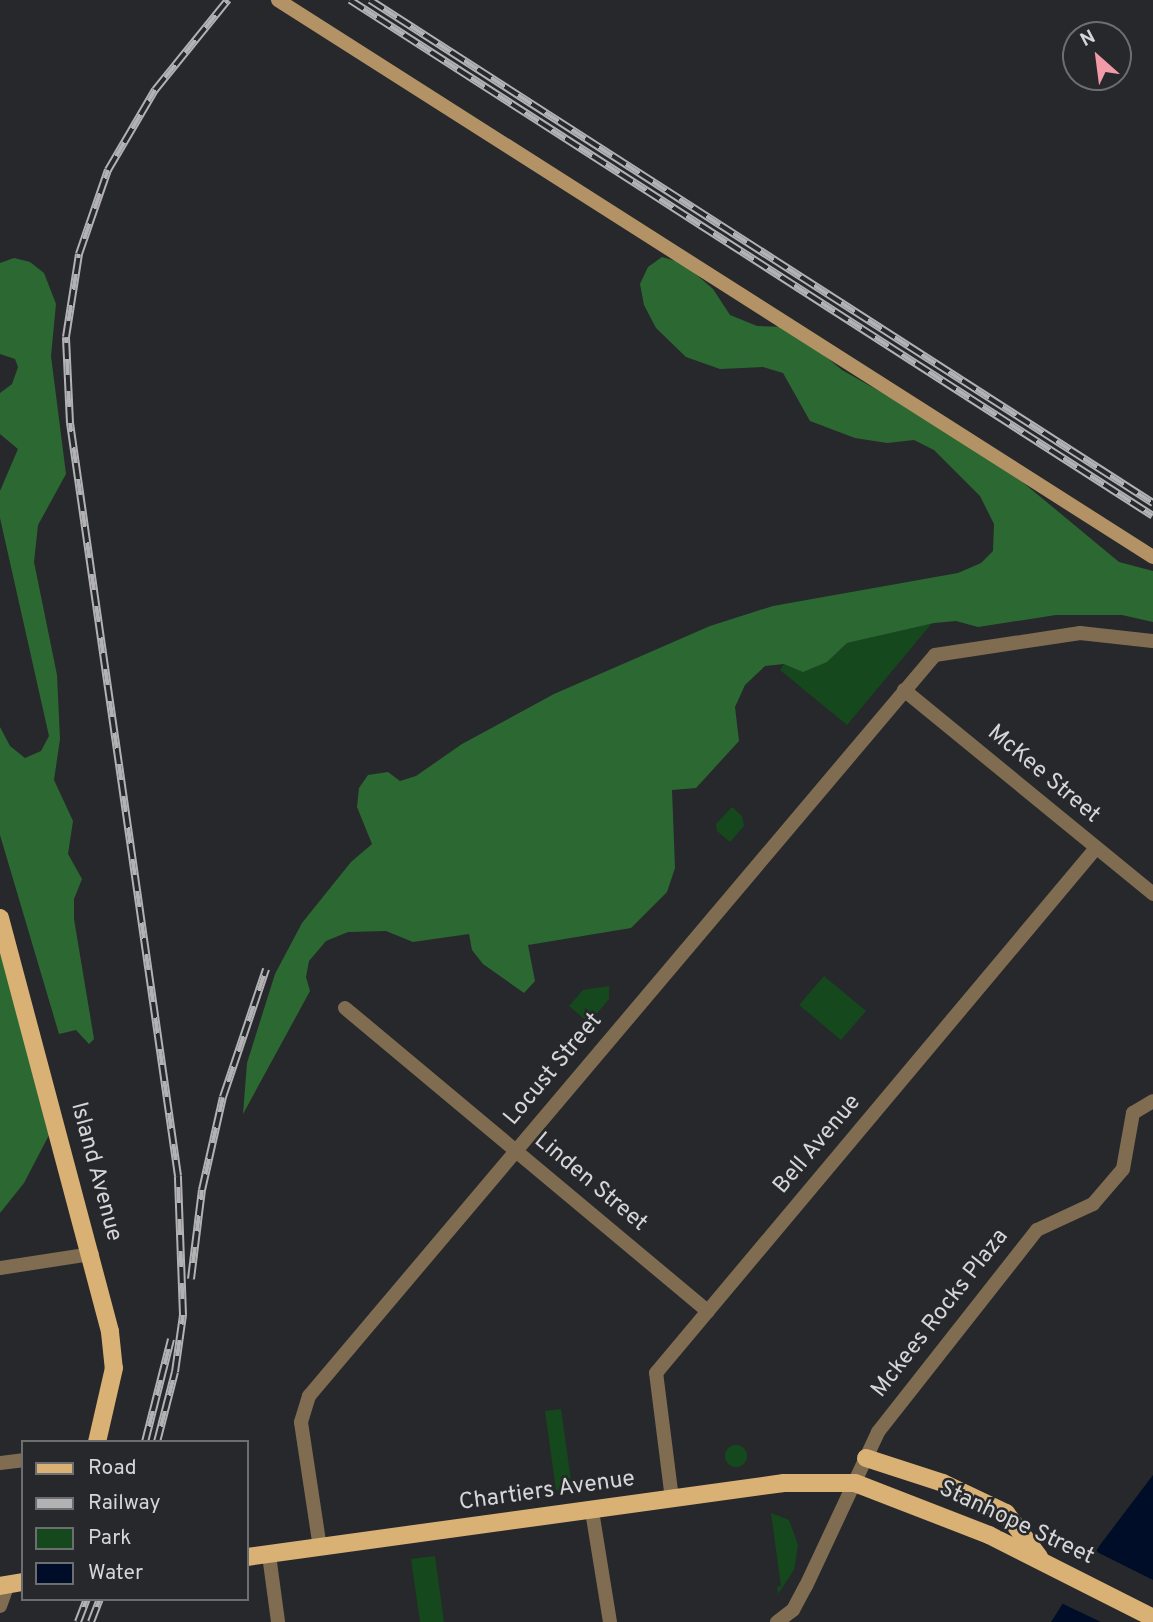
<!DOCTYPE html>
<html>
<head>
<meta charset="utf-8">
<style>
  body { margin:0 }
  #map { position:relative; width:1153px; height:1622px; overflow:hidden; background:#27282b; font-family:Overpass,sans-serif }
  div>[style] { position:absolute }
  [style*='--x'] { left:calc(var(--x)*1px); top:calc(var(--y)*1px); width:calc(var(--w)*1px); rotate:calc(var(--a)*1deg) }
  .green>* { inset:0; background:#15481c }
  .round { border-radius:50% }
  .forest>* { inset:0; background:#2c6932 }
  .water>* { inset:0; background:#000d29 }
  .pier>* { inset:0; background:#27282b }
  .street>* { height:14px; margin:-7px; padding:0 7px; transform-origin:7px; border-radius:7px; background:#806d51 }
  .secondary>* { height:14px; margin:-7px; padding:0 7px; transform-origin:7px; border-radius:7px; background:#b39366 }
  .primary>* { height:18px; margin:-9px; padding:0 9px; transform-origin:9px; border-radius:9px; background:#dab175 }
  .rail>* { height:8px; margin-top:-4px; transform-origin:0; background:repeating-linear-gradient(90deg,#27282b 0 16px,#b2b2b5 0 32px); box-sizing:border-box; border-block:2px solid #b2b2b5 }
  span { translate:-50% -50%; white-space:nowrap; text-align:center; line-height:1.15; -webkit-text-stroke:5px #27282b; paint-order:stroke }
  .street-label { font-size:23px; color:#d6d6d8 }
  .legend { position:absolute; left:21px; top:1440px; width:228px; height:161px; box-sizing:border-box; background:#27282b; border:2px solid #6d6e70; margin:0; padding:9px 12px; list-style:none; font-size:21px; color:#d6d6d8 }
  .legend li { display:flex; align-items:center; gap:14px; height:35px }
  .legend b { width:35px; border:2px solid #6d6e70 }
  .north { position:absolute; left:1062px; top:21px; width:70px; height:70px; box-sizing:border-box; background:#27282b; border:2px solid #6d6e70; border-radius:50%; rotate:332deg; font-size:19px; font-weight:700; line-height:28px; text-align:center; color:#d6d6d8 }
  .north::after { content:''; display:block; margin:auto; width:24px; height:32px; background:#f39aa9; clip-path:polygon(50% 0,100% 100%,50% 72%,0 100%) }
</style>
</head>
<body>
<div id="map">
  <div class="green">
    <i style="clip-path:polygon(932px 623px,847px 725px,780px 670px,784px 664px,827px 662px,847px 643px)"></i>
    <i style="clip-path:polygon(732px 807px,742px 816px,744px 826px,730px 842px,717px 831px,716px 824px)"></i>
    <i style="clip-path:polygon(824px 976px,866px 1011px,841px 1040px,799px 1005px)"></i>
    <i style="clip-path:polygon(609px 986px,609px 999px,589px 1023px,569px 1006px,583px 990px)"></i>
    <i style="clip-path:polygon(561px 1409px,572px 1488px,556px 1490px,545px 1411px)"></i>
    <i class="round" style="left:725px;top:1445px;width:22px;height:22px"></i>
    <i style="clip-path:polygon(771px 1513px,789px 1520px,798px 1545px,794px 1570px,778px 1594px,777px 1587px,781px 1586px)"></i>
    <i style="clip-path:polygon(435px 1556px,444px 1622px,420px 1622px,411px 1559px)"></i>
  </div>
  <div class="forest">
    <i style="clip-path:polygon(662px 257px,683px 263px,713px 289px,730px 315px,757px 326px,790px 327px,842px 370px,985px 451px,1119px 562px,1153px 571px,1153px 622px,1122px 615px,1056px 615px,978px 627px,956px 621px,934px 623px,847px 643px,827px 662px,803px 672px,784px 664px,765px 666px,745px 685px,735px 707px,739px 741px,696px 788px,672px 790px,675px 868px,667px 892px,631px 928px,528px 945px,535px 981px,524px 993px,483px 964px,472px 950px,469px 934px,413px 942px,386px 931px,348px 932px,326px 941px,309px 961px,306px 977px,310px 991px,243px 1114px,247px 1063px,275px 974px,302px 923px,351px 862px,372px 844px,357px 807px,359px 788px,368px 775px,388px 772px,400px 781px,416px 776px,462px 744px,554px 694px,710px 626px,773px 606px,958px 573px,981px 563px,993px 551px,994px 524px,980px 496px,934px 450px,914px 440px,887px 443px,855px 438px,810px 421px,783px 373px,763px 367px,720px 369px,686px 357px,656px 328px,644px 305px,640px 284px,648px 267px)"></i>
    <i style="clip-path:polygon(14px 258px,30px 262px,44px 273px,56px 304px,51px 356px,66px 474px,38px 525px,34px 562px,57px 675px,60px 739px,54px 780px,73px 821px,68px 854px,82px 879px,74px 899px,74px 919px,94px 1039px,89px 1044px,76px 1030px,59px 1034px,0 835px,0 727px,10px 746px,25px 758px,41px 751px,49px 736px,0 518px,0 491px,18px 449px,0 434px,0 393px,12px 384px,18px 367px,15px 359px,0 354px,0 263px)"></i>
    <i style="clip-path:polygon(0 941px,49px 1135px,24px 1183px,0 1213px)"></i>
  </div>
  <div class="water">
    <i style="clip-path:polygon(1153px 1475px,1153px 1622px,1051px 1622px,1100px 1545px)"></i>
  </div>
  <div class="pier">
    <i style="clip-path:polygon(1093px 1550px,1153px 1580px,1153px 1622px,1101px 1622px,1059px 1602px)"></i>
  </div>
  <div class="street">
    <i style="--x:904;--y:690;--w:322;--a:39.3"></i>
    <i style="--x:345;--y:1008;--w:473;--a:39.9"></i>
    <i style="--x:0;--y:1268;--w:93;--a:-8.7"></i>
    <i style="--x:0;--y:1463;--w:23;--a:-7"></i>
    <i style="--x:672;--y:1499;--w:127;--a:-97.2"></i>
    <i style="--x:656;--y:1373;--w:685;--a:-50.03"></i>
    <i style="--x:592;--y:1511;--w:112;--a:80.8"></i>
    <i style="--x:320;--y:1548;--w:127;--a:-98.6"></i>
    <i style="--x:301;--y:1422;--w:27;--a:-73"></i>
    <i style="--x:309;--y:1396;--w:970;--a:-49.81"></i>
    <i style="--x:935;--y:655;--w:147;--a:-8.6"></i>
    <i style="--x:1080;--y:633;--w:73;--a:6.3"></i>
    <i style="--x:269;--y:1555;--w:68;--a:82.3"></i>
    <i style="--x:0;--y:1606;--w:23;--a:-70"></i>
    <i style="--x:777;--y:1622;--w:20;--a:-37"></i>
    <i style="--x:793;--y:1610;--w:27;--a:-62"></i>
    <i style="--x:806;--y:1586;--w:170;--a:-64.9"></i>
    <i style="--x:878;--y:1432;--w:257;--a:-51.8"></i>
    <i style="--x:1037;--y:1230;--w:62;--a:-24.9"></i>
    <i style="--x:1093;--y:1204;--w:46;--a:-49.4"></i>
    <i style="--x:1123;--y:1169;--w:57;--a:-79.9"></i>
    <i style="--x:1133;--y:1113;--w:23;--a:-31"></i>
  </div>
  <div class="secondary">
    <i style="--x:278;--y:0;--w:1037;--a:32.48"></i>
  </div>
  <div class="primary">
    <i style="--x:0;--y:918;--w:428;--a:75.1"></i>
    <i style="--x:110;--y:1332;--w:36;--a:84"></i>
    <i style="--x:114;--y:1368;--w:76;--a:102.9"></i>
    <i style="--x:866;--y:1458;--w:81;--a:18"></i>
    <i style="--x:943;--y:1483;--w:70;--a:25.5"></i>
    <i style="--x:1006;--y:1513;--w:55;--a:53.1"></i>
    <i style="--x:247;--y:1557;--w:542;--a:-7.85"></i>
    <i style="--x:784;--y:1483;--w:71;--a:0"></i>
    <i style="--x:855;--y:1483;--w:144;--a:21.2"></i>
    <i style="--x:989;--y:1535;--w:184;--a:26.8"></i>
    <i style="--x:0;--y:1586;--w:23;--a:-10"></i>
  </div>
  <div class="rail">
    <i style="--x:350;--y:0;--w:954;--a:32.72"></i>
    <i style="--x:370;--y:0;--w:931;--a:32.72"></i>
    <i style="--x:191;--y:1279;--w:90;--a:-83"></i>
    <i style="--x:202;--y:1190;--w:95;--a:-77.3"></i>
    <i style="--x:223;--y:1097;--w:135;--a:-71.4"></i>
    <i style="--x:145;--y:1442;--w:106;--a:-75.8"></i>
    <i style="--x:157;--y:1442;--w:72;--a:-75.6"></i>
    <i style="--x:175;--y:1372;--w:58;--a:-82"></i>
    <i style="--x:183;--y:1315;--w:139;--a:-92.1"></i>
    <i style="--x:178;--y:1176;--w:761;--a:-98.16"></i>
    <i style="--x:70;--y:423;--w:86;--a:-92.7"></i>
    <i style="--x:66;--y:337;--w:84;--a:-81.1"></i>
    <i style="--x:79;--y:254;--w:89;--a:-71"></i>
    <i style="--x:108;--y:170;--w:93;--a:-59.6"></i>
    <i style="--x:155;--y:90;--w:116;--a:-51"></i>
    <i style="--x:78;--y:1622;--w:25;--a:-69"></i>
    <i style="--x:91;--y:1622;--w:25;--a:-69"></i>
  </div>
  <div class="street-label">
    <span style="left:1043px;top:775px;rotate:40deg">McKee Street</span>
    <span style="left:554px;top:1070px;rotate:-50deg">Locust Street</span>
    <span style="left:818px;top:1145px;rotate:-50deg">Bell Avenue</span>
    <span style="left:95px;top:1172px;rotate:75deg">Island Avenue</span>
    <span style="left:590px;top:1183px;rotate:40deg">Linden Street</span>
    <span style="left:941px;top:1314px;rotate:-52deg">Mckees Rocks Plaza</span>
    <span style="left:547px;top:1492px;rotate:-8deg">Chartiers Avenue</span>
    <span style="left:1016px;top:1524px;rotate:25deg">Stanhope Street</span>
  </div>
  <ul class="legend">
  <li><b style="height:9px;background:#dab175"></b>Road</li>
  <li><b style="height:9px;background:#b2b2b5"></b>Railway</li>
  <li><b style="height:19px;background:#15481c"></b>Park</li>
  <li><b style="height:19px;background:#000d29"></b>Water</li>
  </ul>
  <div class="north">N</div>
</div>
</body>
</html>
